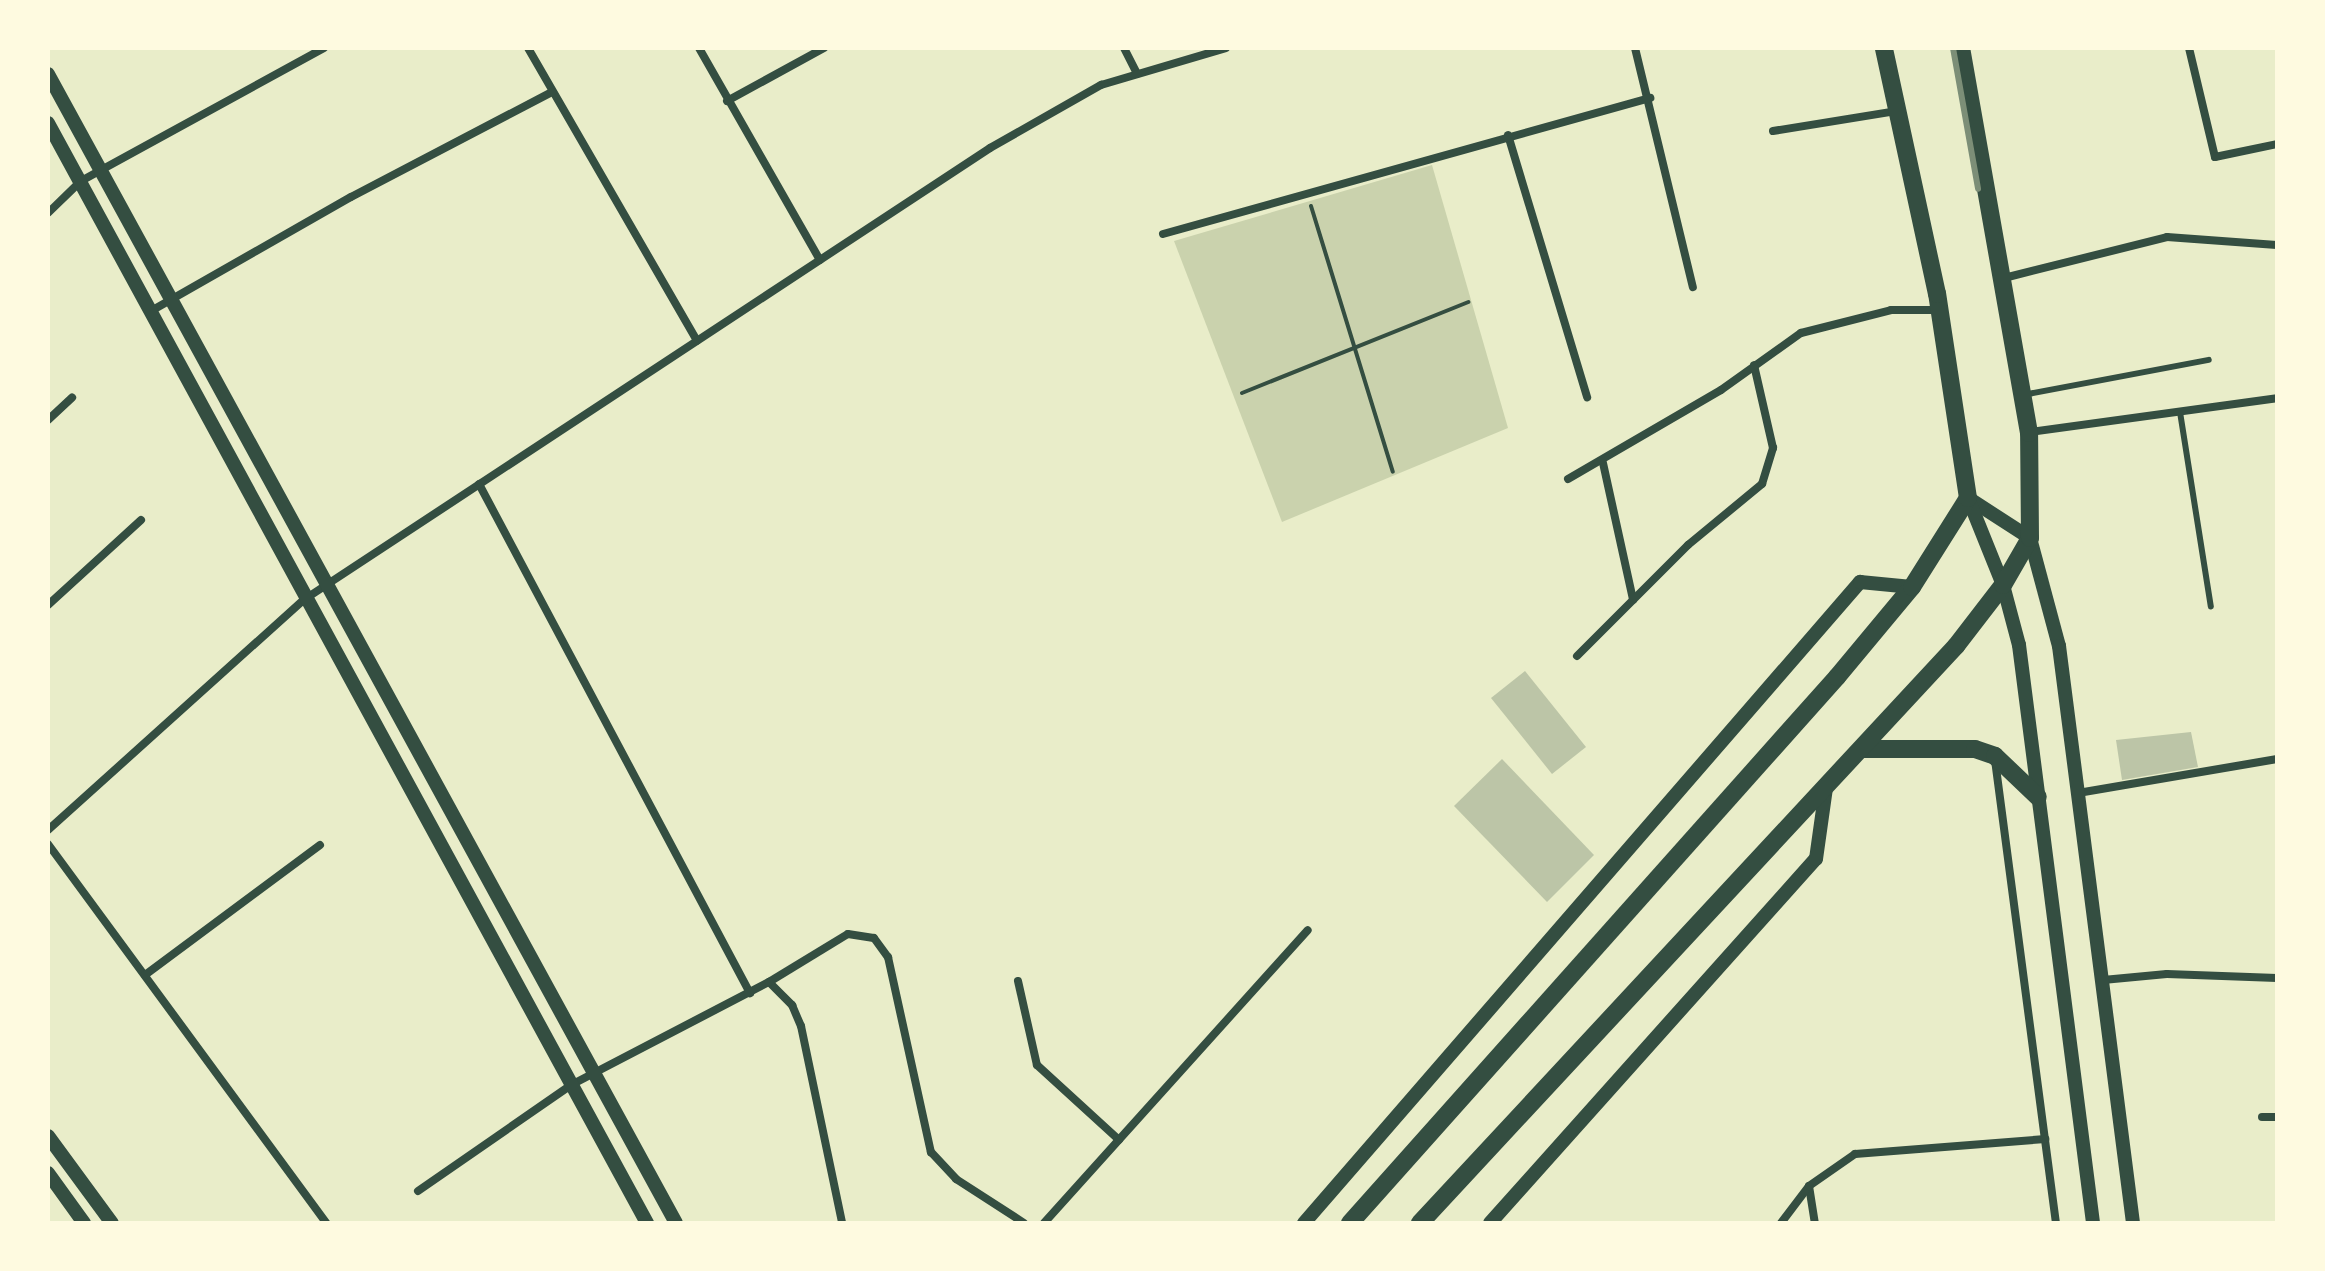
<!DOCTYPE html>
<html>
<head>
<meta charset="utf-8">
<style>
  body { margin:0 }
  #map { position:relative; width:2325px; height:1271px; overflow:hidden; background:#e9edc9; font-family:Montserrat,sans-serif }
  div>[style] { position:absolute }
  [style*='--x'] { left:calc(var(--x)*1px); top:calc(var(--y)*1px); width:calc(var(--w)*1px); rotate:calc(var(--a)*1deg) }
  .green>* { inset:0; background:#cad2ad }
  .building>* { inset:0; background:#bcc5a7 }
  .path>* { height:4px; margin:-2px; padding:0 2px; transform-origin:2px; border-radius:2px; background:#344e41 }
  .service>* { height:6px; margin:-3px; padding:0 3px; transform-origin:3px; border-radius:3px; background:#344e41 }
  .minor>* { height:8px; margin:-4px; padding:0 4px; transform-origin:4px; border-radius:4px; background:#344e41 }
  .tertiary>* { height:14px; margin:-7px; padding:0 7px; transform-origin:7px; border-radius:7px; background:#344e41 }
  .trunk>* { height:18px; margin:-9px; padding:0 9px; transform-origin:9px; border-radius:9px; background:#344e41 }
  .rail>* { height:6px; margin:-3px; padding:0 3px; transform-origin:3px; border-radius:3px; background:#7c8e77 }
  span { translate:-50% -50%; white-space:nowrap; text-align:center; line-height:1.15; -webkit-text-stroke:8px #fefae0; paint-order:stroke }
  .frame { position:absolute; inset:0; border:50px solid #fefae0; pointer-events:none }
</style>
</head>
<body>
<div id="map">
  <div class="green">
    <i style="clip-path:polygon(1432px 165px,1508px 428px,1282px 522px,1174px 241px)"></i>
  </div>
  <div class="building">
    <i style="clip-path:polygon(1525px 671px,1586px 747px,1552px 774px,1491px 698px)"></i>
    <i style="clip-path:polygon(2191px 732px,2198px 767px,2122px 780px,2116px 740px)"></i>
    <i style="clip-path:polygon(1502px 759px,1594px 855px,1547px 902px,1454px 806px)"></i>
  </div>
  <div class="path">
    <i style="--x:1311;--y:206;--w:278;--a:72.9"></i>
    <i style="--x:1242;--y:393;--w:244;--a:-21.9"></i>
  </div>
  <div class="service">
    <i style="--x:2023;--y:395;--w:189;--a:-10.7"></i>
    <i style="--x:2180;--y:412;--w:197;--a:81"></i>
  </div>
  <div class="minor">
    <i style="--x:528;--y:48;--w:338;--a:60"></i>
    <i style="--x:699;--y:48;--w:244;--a:60.3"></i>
    <i style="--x:1124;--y:48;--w:29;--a:63"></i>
    <i style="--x:1635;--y:48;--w:246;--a:76.4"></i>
    <i style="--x:2189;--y:48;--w:112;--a:76.6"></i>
    <i style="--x:2215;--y:157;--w:63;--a:-11.8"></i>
    <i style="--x:727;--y:101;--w:111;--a:-28.7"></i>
    <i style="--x:1773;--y:131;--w:126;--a:-9.2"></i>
    <i style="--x:1508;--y:135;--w:274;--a:73.2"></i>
    <i style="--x:48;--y:213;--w:46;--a:-44.1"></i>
    <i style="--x:81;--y:181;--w:277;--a:-28.7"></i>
    <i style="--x:1163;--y:234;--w:506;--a:-15.6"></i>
    <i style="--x:2004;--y:278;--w:168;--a:-14.1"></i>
    <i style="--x:2167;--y:237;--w:110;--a:4.2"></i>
    <i style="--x:151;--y:311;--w:230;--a:-29.7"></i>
    <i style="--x:351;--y:197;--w:227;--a:-27.6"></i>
    <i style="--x:48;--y:420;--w:33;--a:-43"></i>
    <i style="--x:2030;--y:432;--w:249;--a:-7.8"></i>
    <i style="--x:1603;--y:463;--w:140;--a:77.6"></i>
    <i style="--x:1568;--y:479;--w:177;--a:-30.2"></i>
    <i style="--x:1721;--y:390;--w:98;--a:-35.5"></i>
    <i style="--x:1801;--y:333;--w:93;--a:-14.3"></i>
    <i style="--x:1891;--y:310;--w:48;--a:0"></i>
    <i style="--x:479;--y:484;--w:577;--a:61.97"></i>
    <i style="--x:48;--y:605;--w:126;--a:-42.4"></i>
    <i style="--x:1577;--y:656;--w:157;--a:-45"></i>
    <i style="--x:1688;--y:545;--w:96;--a:-39.5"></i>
    <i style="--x:1762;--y:484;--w:38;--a:-73"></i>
    <i style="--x:1773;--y:448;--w:85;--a:-102.9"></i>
    <i style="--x:1995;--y:760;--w:467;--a:82.5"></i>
    <i style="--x:2078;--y:793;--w:202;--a:-9.7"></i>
    <i style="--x:48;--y:830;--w:346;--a:-42"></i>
    <i style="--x:305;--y:599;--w:820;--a:-33.36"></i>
    <i style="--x:990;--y:148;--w:128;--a:-29.6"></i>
    <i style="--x:1101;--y:85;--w:130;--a:-16.5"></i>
    <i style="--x:48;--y:844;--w:470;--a:53.7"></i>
    <i style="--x:145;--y:975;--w:218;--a:-36.6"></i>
    <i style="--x:2103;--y:980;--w:64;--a:-5.4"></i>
    <i style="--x:2167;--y:974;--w:110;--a:2.1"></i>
    <i style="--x:1018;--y:981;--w:86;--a:77.3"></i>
    <i style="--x:1037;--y:1065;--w:111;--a:42.4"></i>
    <i style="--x:769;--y:982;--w:33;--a:45"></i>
    <i style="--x:792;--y:1005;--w:23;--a:67"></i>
    <i style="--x:801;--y:1026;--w:201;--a:78.2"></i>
    <i style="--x:2262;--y:1117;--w:15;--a:0"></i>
    <i style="--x:1809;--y:1186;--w:37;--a:81"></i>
    <i style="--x:418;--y:1191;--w:186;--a:-34.7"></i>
    <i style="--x:571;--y:1085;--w:223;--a:-27.5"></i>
    <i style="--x:769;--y:982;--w:92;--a:-31.3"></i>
    <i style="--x:848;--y:934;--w:26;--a:9"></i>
    <i style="--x:874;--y:938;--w:24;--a:54"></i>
    <i style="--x:888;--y:957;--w:200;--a:77.6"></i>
    <i style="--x:931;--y:1152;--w:37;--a:47"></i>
    <i style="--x:956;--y:1179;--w:81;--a:32.9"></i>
    <i style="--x:1044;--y:1223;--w:394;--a:-48"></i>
    <i style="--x:1781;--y:1223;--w:46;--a:-52.9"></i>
    <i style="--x:1809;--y:1186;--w:56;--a:-34.8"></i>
    <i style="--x:1855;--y:1154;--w:191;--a:-4.5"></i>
  </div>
  <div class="tertiary">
    <i style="--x:48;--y:74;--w:1309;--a:61.34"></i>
    <i style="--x:48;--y:123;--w:1253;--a:61.43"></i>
    <i style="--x:1968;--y:498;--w:74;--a:32.8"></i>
    <i style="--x:2030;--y:538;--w:112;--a:75"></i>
    <i style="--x:2059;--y:646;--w:582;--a:82.69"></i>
    <i style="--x:1968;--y:498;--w:94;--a:68.1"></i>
    <i style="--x:2003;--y:585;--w:62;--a:75.1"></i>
    <i style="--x:2019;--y:645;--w:583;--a:82.7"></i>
    <i style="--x:48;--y:1136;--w:108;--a:53.7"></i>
    <i style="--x:48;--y:1173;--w:62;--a:54.2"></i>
    <i style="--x:1304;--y:1223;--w:849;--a:-49.06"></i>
    <i style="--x:1860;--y:582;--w:52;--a:5.5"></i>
    <i style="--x:1490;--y:1223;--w:489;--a:-48.2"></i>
    <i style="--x:1816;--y:859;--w:72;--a:-82"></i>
  </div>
  <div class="trunk">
    <i style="--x:1863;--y:749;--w:112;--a:0"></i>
    <i style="--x:1975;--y:749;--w:21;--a:19"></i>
    <i style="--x:1995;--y:756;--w:59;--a:43.6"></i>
    <i style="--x:1350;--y:1223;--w:732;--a:-48.27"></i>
    <i style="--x:1837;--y:677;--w:117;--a:-50.2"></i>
    <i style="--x:1912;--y:587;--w:105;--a:-57.8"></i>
    <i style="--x:1968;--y:498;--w:206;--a:-98.6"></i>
    <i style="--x:1937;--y:294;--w:252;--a:-102.2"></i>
    <i style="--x:1420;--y:1223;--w:788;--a:-47.11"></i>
    <i style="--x:1956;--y:646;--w:77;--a:-52.4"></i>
    <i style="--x:2003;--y:585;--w:54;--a:-60.1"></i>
    <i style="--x:2030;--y:538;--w:105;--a:-90.5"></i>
    <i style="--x:2029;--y:433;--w:391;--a:-100"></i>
  </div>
  <div class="rail">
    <i style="--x:1953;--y:48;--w:143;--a:79.9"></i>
  </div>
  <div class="frame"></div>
</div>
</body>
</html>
